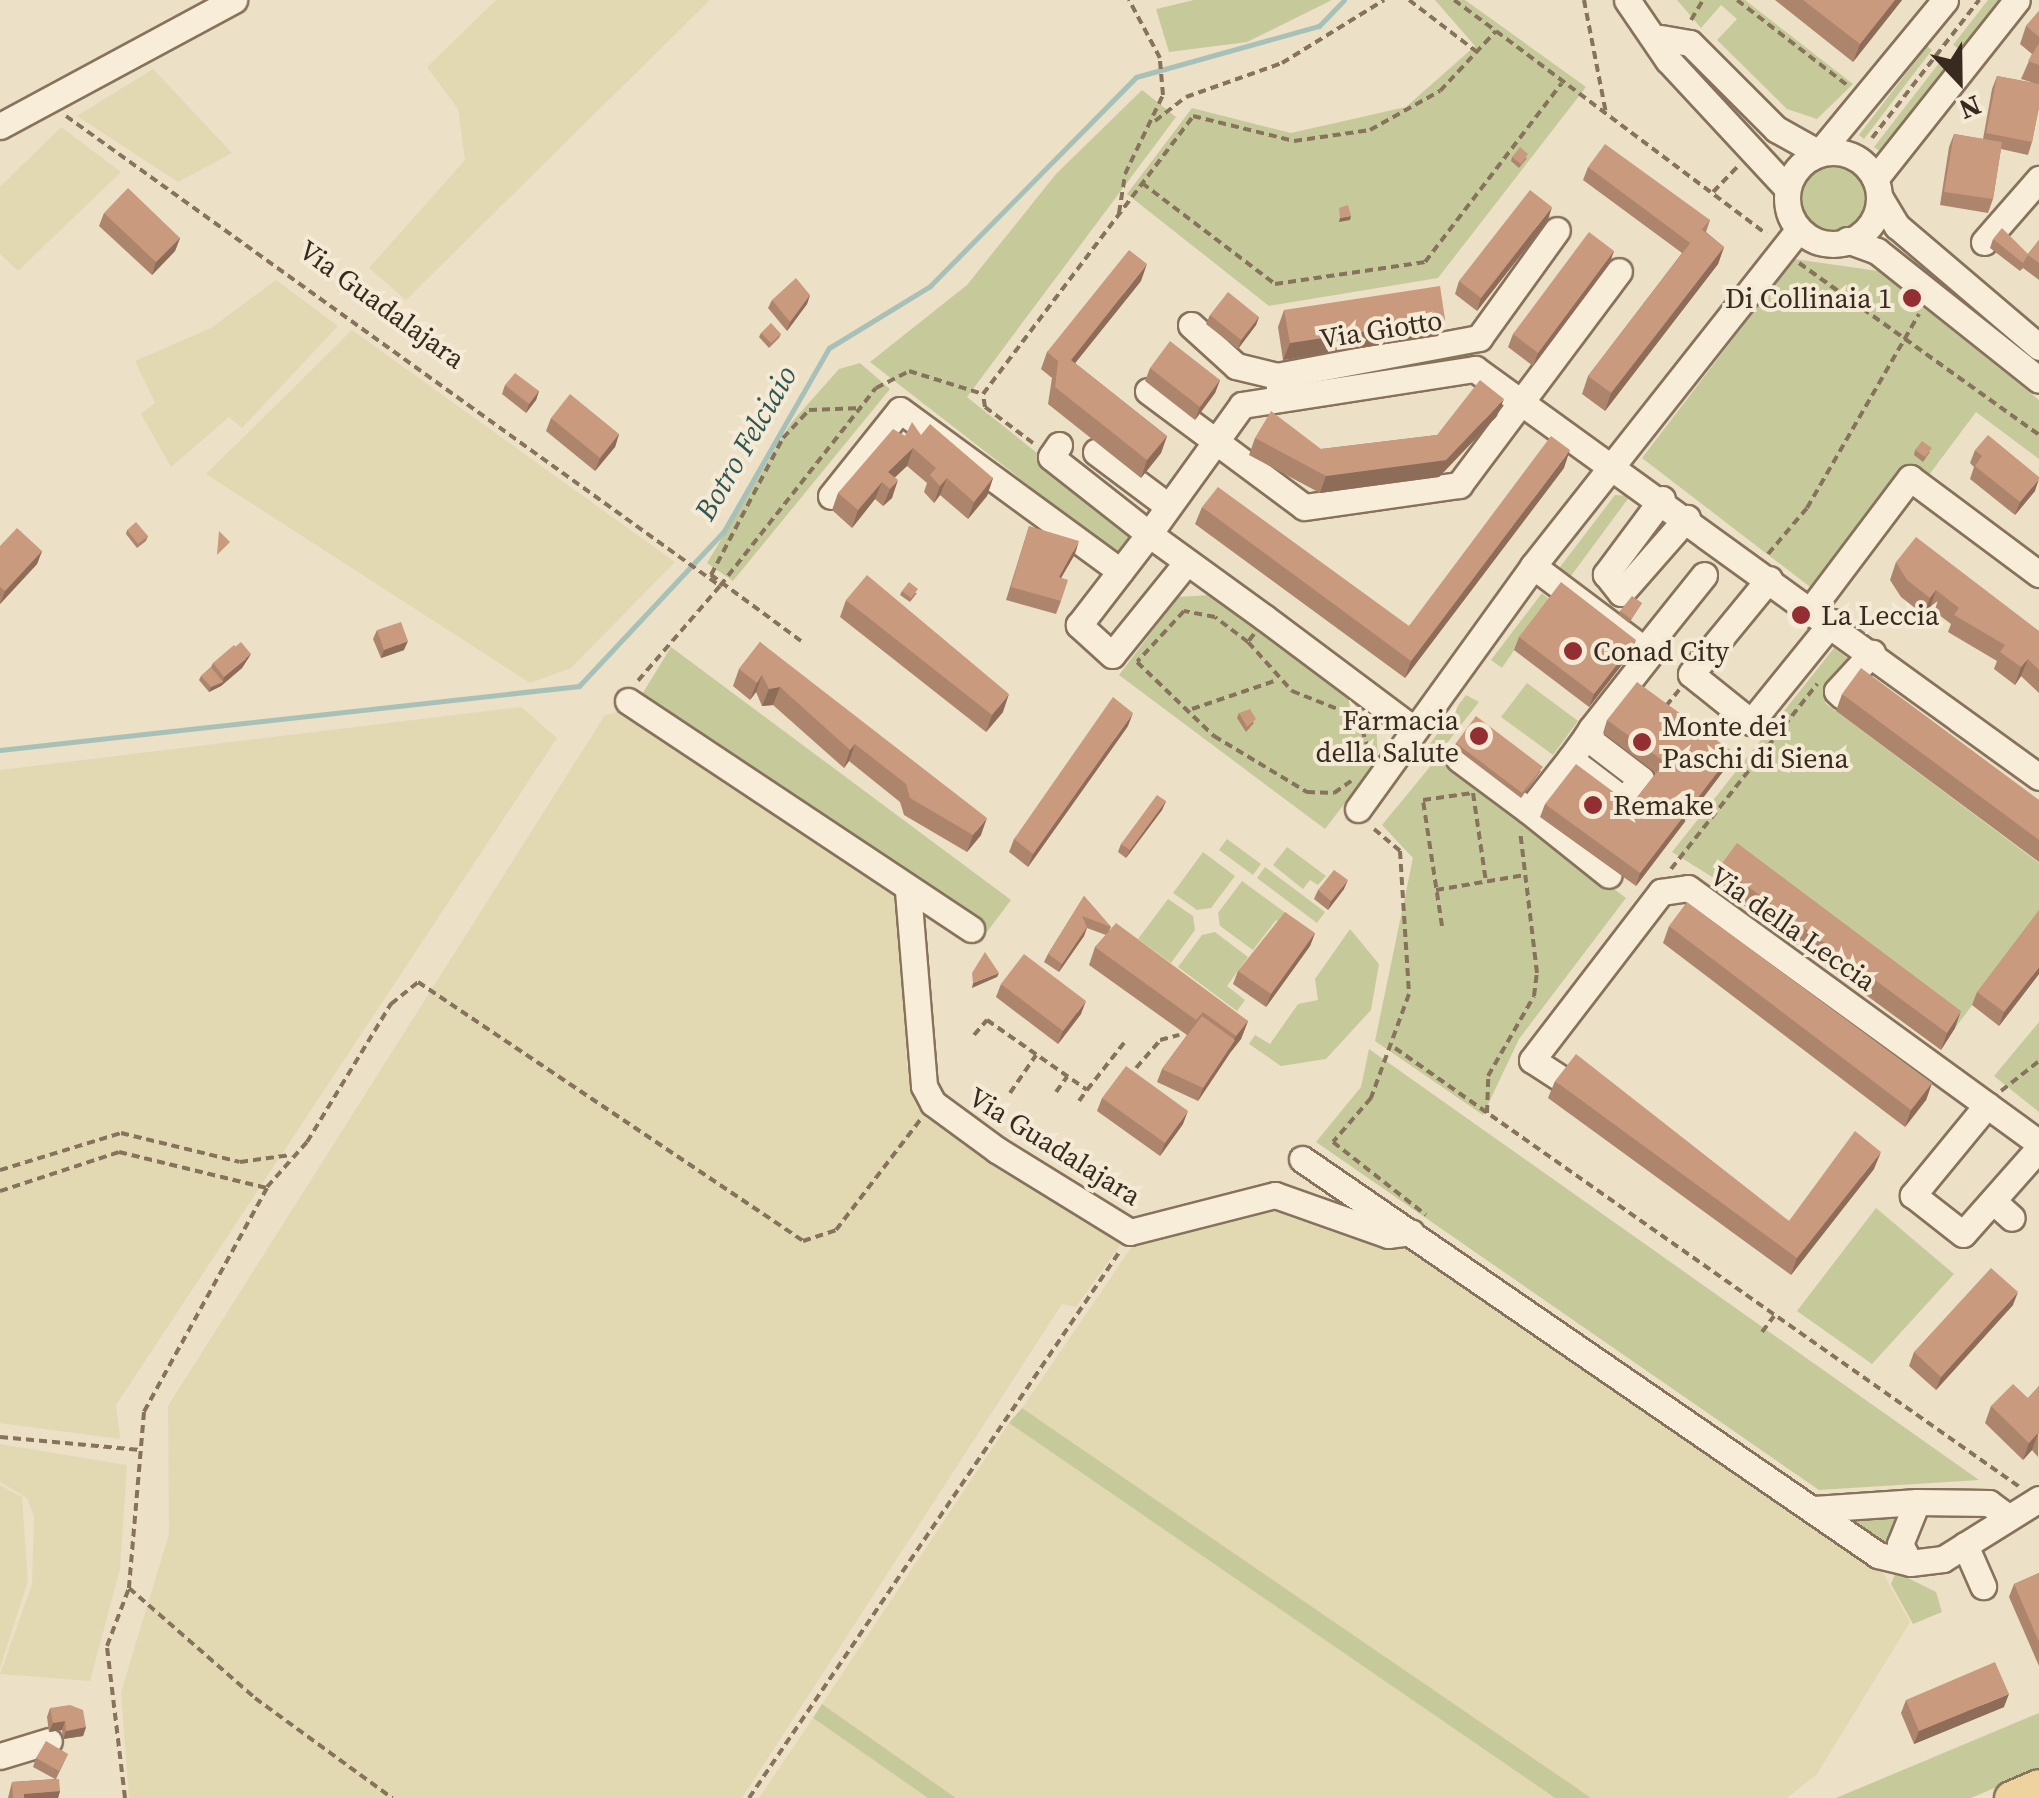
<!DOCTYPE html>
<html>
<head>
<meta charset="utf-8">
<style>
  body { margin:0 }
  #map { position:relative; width:2039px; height:1798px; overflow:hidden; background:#ece0c6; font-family:"Source Serif 4",serif }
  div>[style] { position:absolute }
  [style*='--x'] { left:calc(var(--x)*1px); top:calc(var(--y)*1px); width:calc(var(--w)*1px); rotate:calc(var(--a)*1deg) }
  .farmland>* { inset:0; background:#e2d9b3 }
  .green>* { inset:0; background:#c6ca9a }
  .round { border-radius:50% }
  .stream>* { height:5px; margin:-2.5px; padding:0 2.5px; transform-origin:2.5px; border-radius:2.5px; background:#a7c0b8 }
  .path>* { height:4px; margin-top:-2px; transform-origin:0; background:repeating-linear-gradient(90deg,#87725c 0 8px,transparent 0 13px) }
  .roads { filter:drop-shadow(2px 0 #87725c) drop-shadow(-2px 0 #87725c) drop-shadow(0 2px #87725c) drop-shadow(0 -2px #87725c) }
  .minor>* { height:25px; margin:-12.5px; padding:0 12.5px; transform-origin:12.5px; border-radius:12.5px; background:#f7edd9 }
  .minor>.ring { margin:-12.5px; padding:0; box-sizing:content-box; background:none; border:25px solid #f7edd9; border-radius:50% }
  .major>* { height:32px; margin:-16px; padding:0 16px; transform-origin:16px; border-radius:16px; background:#eed39f }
  .wall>* { inset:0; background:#ad846c }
  .shaded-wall>* { inset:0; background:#8d6c58 }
  .building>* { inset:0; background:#c99a7d }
  .dots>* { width:28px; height:28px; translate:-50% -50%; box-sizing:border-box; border:5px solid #f4ead5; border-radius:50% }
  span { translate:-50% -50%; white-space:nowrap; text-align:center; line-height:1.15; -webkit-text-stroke:8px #f4ead5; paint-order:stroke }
  .poi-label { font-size:28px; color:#382a1f }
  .right { translate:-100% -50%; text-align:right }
  .left { translate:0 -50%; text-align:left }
  .street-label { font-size:28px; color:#382a1f }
  .water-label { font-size:30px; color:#2f5753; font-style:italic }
  .north { position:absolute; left:1909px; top:30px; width:100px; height:100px; -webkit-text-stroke:8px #f4ead5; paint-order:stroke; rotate:158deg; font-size:28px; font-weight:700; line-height:40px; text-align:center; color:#382a1f }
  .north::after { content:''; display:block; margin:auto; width:35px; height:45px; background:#382a1f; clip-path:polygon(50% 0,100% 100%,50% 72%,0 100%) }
</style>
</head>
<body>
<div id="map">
  <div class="farmland">
    <i style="clip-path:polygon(496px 0,710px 0,406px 300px,369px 268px,465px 160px,458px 109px,427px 67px)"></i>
    <i style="clip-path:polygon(153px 69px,232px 153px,178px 182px,77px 116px)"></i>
    <i style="clip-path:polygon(61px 127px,121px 172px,18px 271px,0 254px,0 187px)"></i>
    <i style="clip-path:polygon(276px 280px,338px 326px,242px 428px,229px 417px,171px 467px,141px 414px,155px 403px,135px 361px,211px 328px)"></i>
    <i style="clip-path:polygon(352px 330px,675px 562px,571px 668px,530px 683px,206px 474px)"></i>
    <i style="clip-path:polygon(521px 707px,557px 738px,116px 1405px,120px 1439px,0 1423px,0 770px)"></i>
    <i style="clip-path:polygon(629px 709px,900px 890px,907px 1067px,920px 1102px,1120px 1236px,1119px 1247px,1076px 1307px,1062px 1304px,742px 1798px,129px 1798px,121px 1692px,169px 1534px,168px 1406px,605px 715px)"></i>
    <i style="clip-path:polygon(1280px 1204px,1410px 1240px,1882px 1571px,1910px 1622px,1817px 1774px,1787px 1798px,1591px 1798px,1022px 1408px,1135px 1242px)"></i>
    <i style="clip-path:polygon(1009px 1423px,1555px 1798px,956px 1798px,822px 1704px)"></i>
    <i style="clip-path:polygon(0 1444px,127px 1465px,120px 1569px,90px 1681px,0 1674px,32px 1584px,34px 1517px,27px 1498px,0 1482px)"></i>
    <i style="clip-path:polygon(0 1485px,22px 1497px,28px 1581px,0 1668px)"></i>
    <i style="clip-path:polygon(813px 1718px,928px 1798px,759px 1798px)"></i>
  </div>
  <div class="green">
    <i style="clip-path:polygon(1194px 0,1332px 0,1247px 42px,1169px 52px,1156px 9px)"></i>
    <i style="clip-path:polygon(1435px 0,1465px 0,1586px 87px,1438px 278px,1269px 306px,1127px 194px,1192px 108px,1291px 133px,1406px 107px,1475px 46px)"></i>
    <i style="clip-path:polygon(1677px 0,1745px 0,1853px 84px,1817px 119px,1787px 109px,1717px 40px,1737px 19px,1721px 5px,1701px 28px)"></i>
    <i style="clip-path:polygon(1988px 0,1999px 0,1960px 50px,1953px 45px)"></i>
    <i style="clip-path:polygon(1927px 46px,1932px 50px,1864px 139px,1859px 135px)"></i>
    <i style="clip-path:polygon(1943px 58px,1950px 63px,1881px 152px,1874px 147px)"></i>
    <i style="clip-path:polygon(1142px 90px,1176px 117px,967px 397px,1136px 532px,1117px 554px,870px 362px,967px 285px,1056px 174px)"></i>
    <i class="round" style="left:1798px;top:164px;width:68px;height:68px"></i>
    <i style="clip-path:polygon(1794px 259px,1878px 271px,2039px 400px,2039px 459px,1976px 412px,1926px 479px,1814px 590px,1642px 458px)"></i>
    <i style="clip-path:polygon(860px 363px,890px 389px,733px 581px,707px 563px,791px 423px,839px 369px)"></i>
    <i style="clip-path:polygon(1615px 495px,1630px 496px,1568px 580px,1557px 571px)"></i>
    <i style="clip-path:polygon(1542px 593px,1549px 599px,1502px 668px,1491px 660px)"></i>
    <i style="clip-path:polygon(1210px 595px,1376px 720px,1378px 760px,1325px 829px,1119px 675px,1178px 597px)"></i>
    <i style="clip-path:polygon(671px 647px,1011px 900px,987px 932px,641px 696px)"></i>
    <i style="clip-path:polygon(1834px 648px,1854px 663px,1825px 703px,2039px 863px,2039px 916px,1955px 1028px,1672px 852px)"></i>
    <i style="clip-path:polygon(1527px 683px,1578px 721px,1553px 755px,1501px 717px)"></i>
    <i style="clip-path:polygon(1466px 695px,1479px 702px,1440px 752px,1429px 745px)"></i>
    <i style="clip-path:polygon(1438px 757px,1626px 898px,1519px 1039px,1483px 1115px,1375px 1041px,1413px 858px,1382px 825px)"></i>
    <i style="clip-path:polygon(1227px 839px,1261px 864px,1253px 875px,1219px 850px)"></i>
    <i style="clip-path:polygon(1287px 847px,1326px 876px,1318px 885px,1310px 880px,1303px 889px,1273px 865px)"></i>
    <i style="clip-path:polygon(1203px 852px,1235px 876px,1211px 908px,1197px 910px,1173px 893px)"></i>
    <i style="clip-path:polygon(1265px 867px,1325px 912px,1317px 923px,1257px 878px)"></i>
    <i style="clip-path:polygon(1242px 881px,1302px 925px,1295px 934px,1276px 920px,1253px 950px,1220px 926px,1218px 913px)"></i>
    <i style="clip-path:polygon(1168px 899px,1193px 916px,1195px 930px,1171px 963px,1138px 939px)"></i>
    <i style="clip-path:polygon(1350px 929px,1379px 964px,1371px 1010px,1326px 1059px,1281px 1066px,1249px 1044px,1255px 1035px,1270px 1044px,1298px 1004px,1318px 1000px,1315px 979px)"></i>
    <i style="clip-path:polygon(1215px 932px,1248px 957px,1227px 986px,1245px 1000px,1237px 1011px,1178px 967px,1202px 935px)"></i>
    <i style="clip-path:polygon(2039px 1022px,2039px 1112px,1994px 1076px)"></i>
    <i style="clip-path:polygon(1369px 1049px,1979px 1480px,1819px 1490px,1316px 1142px,1361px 1087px)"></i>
    <i style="clip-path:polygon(1876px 1208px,1954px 1274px,1872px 1364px,1797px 1311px)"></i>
    <i style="clip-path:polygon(1022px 1408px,1584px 1793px,1591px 1798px,1555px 1798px,1009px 1423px)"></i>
    <i style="clip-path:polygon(1837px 1514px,1894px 1516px,1894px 1558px)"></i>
    <i style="clip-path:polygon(1896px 1572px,1936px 1592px,1942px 1612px,1913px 1624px,1891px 1584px)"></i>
    <i style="clip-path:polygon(822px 1704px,956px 1798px,928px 1798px,813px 1718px)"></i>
    <i style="clip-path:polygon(2039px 1713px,2039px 1769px,1971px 1798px,1836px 1798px)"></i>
  </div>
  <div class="stream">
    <i style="--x:0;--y:750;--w:583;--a:-6.31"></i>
    <i style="--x:579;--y:686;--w:212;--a:-46.9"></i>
    <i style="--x:724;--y:531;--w:211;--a:-60.2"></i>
    <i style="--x:829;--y:348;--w:119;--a:-31.5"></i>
    <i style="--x:930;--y:286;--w:293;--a:-45.4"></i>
    <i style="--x:1136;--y:77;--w:190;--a:-15.6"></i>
    <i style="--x:1319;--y:26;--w:36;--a:-46"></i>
  </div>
  <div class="path">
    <i style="--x:1409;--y:0;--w:86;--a:37.4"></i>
    <i style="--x:1454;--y:0;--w:52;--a:36.4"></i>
    <i style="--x:1584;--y:0;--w:115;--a:79"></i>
    <i style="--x:1737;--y:0;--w:139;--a:37.7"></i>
    <i style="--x:1691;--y:20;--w:23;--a:-59"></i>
    <i style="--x:66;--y:116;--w:805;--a:35.7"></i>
    <i style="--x:720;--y:586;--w:128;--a:130.9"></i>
    <i style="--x:1155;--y:121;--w:39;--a:-38"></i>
    <i style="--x:1186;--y:97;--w:102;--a:-19.5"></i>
    <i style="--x:1282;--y:63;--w:120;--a:-31.7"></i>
    <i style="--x:1872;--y:138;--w:175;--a:-52.2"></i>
    <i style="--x:1142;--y:183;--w:167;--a:37.2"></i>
    <i style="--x:1275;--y:284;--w:152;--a:-8.3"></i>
    <i style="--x:1425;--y:262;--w:225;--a:-52.6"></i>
    <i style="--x:1713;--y:192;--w:35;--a:-46"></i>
    <i style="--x:1119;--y:213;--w:39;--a:-81"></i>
    <i style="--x:1125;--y:174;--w:88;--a:-64.3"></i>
    <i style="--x:1163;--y:95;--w:37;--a:-95"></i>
    <i style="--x:1160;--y:58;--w:66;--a:-118.1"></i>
    <i style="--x:1799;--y:263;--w:295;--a:35.6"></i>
    <i style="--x:1033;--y:443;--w:60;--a:-143.1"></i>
    <i style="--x:985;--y:407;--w:13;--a:-99"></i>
    <i style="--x:983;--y:394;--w:348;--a:-52.9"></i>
    <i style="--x:1193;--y:116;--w:104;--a:13.9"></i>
    <i style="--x:1294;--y:141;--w:77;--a:-8.2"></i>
    <i style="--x:1370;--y:130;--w:80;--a:-29.1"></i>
    <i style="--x:1440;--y:91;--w:82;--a:-47"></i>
    <i style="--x:1496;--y:31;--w:338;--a:36.9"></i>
    <i style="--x:1768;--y:554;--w:60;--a:-49.7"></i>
    <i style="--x:1807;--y:508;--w:224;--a:-60"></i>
    <i style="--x:720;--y:586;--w:252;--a:-51.8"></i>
    <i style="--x:876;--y:388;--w:37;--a:-27"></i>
    <i style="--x:909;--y:371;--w:77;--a:17.3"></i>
    <i style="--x:1254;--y:634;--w:10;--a:127"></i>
    <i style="--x:1248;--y:642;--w:41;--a:-142.9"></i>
    <i style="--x:1215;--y:617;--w:32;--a:-169"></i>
    <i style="--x:1184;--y:611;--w:69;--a:132.7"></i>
    <i style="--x:1137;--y:662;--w:107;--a:43.9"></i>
    <i style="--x:1214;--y:736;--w:109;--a:31.1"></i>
    <i style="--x:1307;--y:792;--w:27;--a:2"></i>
    <i style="--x:1334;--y:793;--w:21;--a:-35"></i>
    <i style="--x:801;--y:641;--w:112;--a:-143.7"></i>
    <i style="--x:711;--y:575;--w:155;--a:-62.3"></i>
    <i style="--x:783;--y:438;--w:38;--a:-47"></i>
    <i style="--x:809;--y:410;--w:53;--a:-2.2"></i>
    <i style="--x:1248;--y:642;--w:66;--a:48.1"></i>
    <i style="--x:1292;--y:691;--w:71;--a:21.5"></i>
    <i style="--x:1358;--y:717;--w:39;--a:72"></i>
    <i style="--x:1666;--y:706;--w:21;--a:-51"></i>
    <i style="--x:1192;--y:709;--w:90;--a:-18.8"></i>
    <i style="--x:1374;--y:829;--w:34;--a:40"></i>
    <i style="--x:1400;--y:851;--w:143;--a:86.4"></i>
    <i style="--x:1409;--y:994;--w:111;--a:110.1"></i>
    <i style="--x:1371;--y:1098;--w:58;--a:130.8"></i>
    <i style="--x:1333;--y:1142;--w:118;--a:38.1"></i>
    <i style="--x:1671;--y:869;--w:236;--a:-51.7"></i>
    <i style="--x:1436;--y:890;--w:90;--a:-9.6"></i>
    <i style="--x:1442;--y:926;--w:127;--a:-98.6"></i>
    <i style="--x:1423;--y:800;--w:50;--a:-8"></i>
    <i style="--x:1473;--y:793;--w:90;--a:81.7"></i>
    <i style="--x:974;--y:1035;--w:20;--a:-49"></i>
    <i style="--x:987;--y:1020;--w:122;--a:35"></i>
    <i style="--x:1087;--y:1090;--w:60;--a:-51.8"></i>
    <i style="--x:1395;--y:1048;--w:765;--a:35.1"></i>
    <i style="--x:1136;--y:1068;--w:37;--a:-49"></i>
    <i style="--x:1160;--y:1040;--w:20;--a:-15"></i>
    <i style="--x:2001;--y:1091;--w:48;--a:-38.3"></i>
    <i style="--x:1056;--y:1092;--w:19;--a:-54"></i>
    <i style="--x:1010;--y:1093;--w:46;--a:-55.6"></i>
    <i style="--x:1079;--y:1101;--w:14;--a:-54"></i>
    <i style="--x:1487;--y:1113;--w:37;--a:-88"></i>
    <i style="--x:1488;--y:1076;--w:92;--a:-60.1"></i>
    <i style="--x:1534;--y:996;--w:23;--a:-83"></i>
    <i style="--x:1537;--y:973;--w:143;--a:-96.8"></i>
    <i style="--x:0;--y:1170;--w:127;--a:-17"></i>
    <i style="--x:121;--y:1133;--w:122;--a:13.7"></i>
    <i style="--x:240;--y:1162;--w:51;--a:-7.8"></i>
    <i style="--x:267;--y:1187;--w:60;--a:-48.4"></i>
    <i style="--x:307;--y:1142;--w:162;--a:-58.7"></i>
    <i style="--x:391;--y:1004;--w:35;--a:-39"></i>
    <i style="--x:418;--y:982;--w:464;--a:33.9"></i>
    <i style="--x:803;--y:1241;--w:35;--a:-18"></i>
    <i style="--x:836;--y:1230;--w:140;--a:-52.6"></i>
    <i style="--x:0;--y:1191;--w:125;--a:-18.1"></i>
    <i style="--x:119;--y:1152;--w:152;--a:13.7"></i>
    <i style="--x:267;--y:1188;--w:256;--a:118.8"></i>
    <i style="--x:144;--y:1412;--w:177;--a:94.9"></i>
    <i style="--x:129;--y:1588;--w:167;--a:41.1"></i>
    <i style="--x:255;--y:1698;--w:170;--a:36.1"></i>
    <i style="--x:1762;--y:1332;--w:20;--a:-53"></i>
    <i style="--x:0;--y:1437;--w:141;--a:5.3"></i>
    <i style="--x:125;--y:1798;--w:153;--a:-96.8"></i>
    <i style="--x:107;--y:1646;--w:62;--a:-69.2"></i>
    <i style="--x:749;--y:1798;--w:661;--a:-55.85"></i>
  </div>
  <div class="roads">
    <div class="minor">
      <i style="--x:1627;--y:0;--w:73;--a:55.7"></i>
      <i style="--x:1668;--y:60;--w:175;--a:47.1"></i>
      <i style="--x:1661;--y:38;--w:29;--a:10"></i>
      <i style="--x:1690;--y:43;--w:122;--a:45"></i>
      <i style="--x:1776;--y:129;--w:49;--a:29.2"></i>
      <i style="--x:0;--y:126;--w:266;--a:-28.3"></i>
      <i class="ring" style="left:1787px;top:152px;width:67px;height:67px"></i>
      <i style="--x:1819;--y:153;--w:198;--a:-50.5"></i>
      <i style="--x:1875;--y:179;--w:228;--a:-51.6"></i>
      <i style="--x:1880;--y:198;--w:33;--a:59"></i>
      <i style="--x:1897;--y:226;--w:187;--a:40.4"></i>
      <i style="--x:1847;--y:240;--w:32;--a:20"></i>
      <i style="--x:1877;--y:251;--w:207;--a:38.5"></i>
      <i style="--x:1984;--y:242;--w:84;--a:-48.9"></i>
      <i style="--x:1191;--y:325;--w:61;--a:42.3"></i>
      <i style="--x:1236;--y:366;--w:42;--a:13.7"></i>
      <i style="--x:1148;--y:391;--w:194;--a:36.6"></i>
      <i style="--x:1304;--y:507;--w:157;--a:-8.1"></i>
      <i style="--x:1459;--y:485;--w:267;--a:-53.2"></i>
      <i style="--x:1281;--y:398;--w:22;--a:-100"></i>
      <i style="--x:1277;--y:376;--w:206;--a:-10.7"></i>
      <i style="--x:1479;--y:338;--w:133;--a:-54.2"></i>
      <i style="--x:1059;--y:445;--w:14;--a:124"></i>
      <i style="--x:1051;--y:457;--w:125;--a:38.2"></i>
      <i style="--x:1149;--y:534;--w:159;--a:-54.2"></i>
      <i style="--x:1242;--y:405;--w:236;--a:-8.8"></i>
      <i style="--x:1475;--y:369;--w:696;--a:35.88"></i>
      <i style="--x:1096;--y:452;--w:90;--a:36.9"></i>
      <i style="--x:831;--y:496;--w:110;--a:-51.3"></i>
      <i style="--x:900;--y:410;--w:273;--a:36.2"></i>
      <i style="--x:1662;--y:499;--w:94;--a:126.7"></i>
      <i style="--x:1606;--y:574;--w:24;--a:52"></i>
      <i style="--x:1621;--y:593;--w:100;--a:-48.7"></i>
      <i style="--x:1187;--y:562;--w:119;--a:128.9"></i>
      <i style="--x:1112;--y:655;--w:45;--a:-137.7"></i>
      <i style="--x:1079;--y:625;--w:115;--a:-52.4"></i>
      <i style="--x:1149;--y:534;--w:143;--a:35.9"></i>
      <i style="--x:1265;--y:618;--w:184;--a:36.8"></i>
      <i style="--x:1533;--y:566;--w:146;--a:36.9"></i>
      <i style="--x:1650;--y:654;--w:95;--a:128.2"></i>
      <i style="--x:1591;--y:729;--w:9;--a:122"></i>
      <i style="--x:1586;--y:737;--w:27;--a:126"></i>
      <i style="--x:1570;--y:759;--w:68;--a:37.2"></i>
      <i style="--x:1624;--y:800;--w:27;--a:-51"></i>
      <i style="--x:1641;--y:779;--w:69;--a:-142.6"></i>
      <i style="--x:1769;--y:579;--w:123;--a:129.4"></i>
      <i style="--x:1691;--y:674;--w:77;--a:38.7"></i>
      <i style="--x:1751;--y:722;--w:129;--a:-51"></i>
      <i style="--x:1812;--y:608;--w:163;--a:-53"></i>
      <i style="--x:1910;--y:478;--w:161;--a:36.7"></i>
      <i style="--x:1644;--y:650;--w:96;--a:-51.3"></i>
      <i style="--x:1842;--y:696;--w:7;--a:-135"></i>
      <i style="--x:1837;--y:691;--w:52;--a:-47.4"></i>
      <i style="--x:628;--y:701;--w:412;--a:33.6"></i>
      <i style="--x:1459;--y:759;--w:87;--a:36.6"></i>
      <i style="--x:1570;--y:759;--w:66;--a:128.3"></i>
      <i style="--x:1529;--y:811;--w:102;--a:38.7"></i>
      <i style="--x:1358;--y:809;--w:299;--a:-54.2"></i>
      <i style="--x:1533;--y:566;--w:428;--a:-51.7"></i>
      <i style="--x:908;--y:891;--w:196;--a:85.3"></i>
      <i style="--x:924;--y:1086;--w:19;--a:62"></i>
      <i style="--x:933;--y:1103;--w:79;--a:36.3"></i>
      <i style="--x:997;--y:1150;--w:156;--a:31.7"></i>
      <i style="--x:1130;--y:1232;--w:150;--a:-14.3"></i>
      <i style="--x:1275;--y:1195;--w:120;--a:19.5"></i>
      <i style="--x:1388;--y:1235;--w:23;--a:-7"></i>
      <i style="--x:1560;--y:1078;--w:33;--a:-147"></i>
      <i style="--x:1532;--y:1060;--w:212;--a:-52.5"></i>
      <i style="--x:1661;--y:892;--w:27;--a:-8"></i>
      <i style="--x:1688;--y:888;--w:434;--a:36"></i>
      <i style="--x:1987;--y:1105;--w:117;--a:129.4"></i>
      <i style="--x:1913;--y:1195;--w:63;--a:38"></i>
      <i style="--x:1963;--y:1234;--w:115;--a:-48.5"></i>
      <i style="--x:1302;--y:1159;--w:699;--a:34.51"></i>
      <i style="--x:1878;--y:1555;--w:33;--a:14"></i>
      <i style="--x:1993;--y:1201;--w:25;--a:42"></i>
      <i style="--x:1814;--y:1509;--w:103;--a:-3.9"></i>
      <i style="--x:2008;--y:1517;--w:24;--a:-144"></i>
      <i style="--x:1989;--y:1503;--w:72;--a:-179.2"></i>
      <i style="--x:1917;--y:1502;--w:45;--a:112"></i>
      <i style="--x:1900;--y:1544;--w:21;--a:62"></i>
      <i style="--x:1910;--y:1563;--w:33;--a:-7"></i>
      <i style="--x:1943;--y:1559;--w:113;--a:-32"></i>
      <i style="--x:1965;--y:1545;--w:45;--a:66.3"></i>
      <i style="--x:0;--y:1756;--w:51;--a:-17"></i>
    </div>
    <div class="major">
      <i style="--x:2011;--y:1798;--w:30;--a:-23"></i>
    </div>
  </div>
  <div class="wall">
    <i style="clip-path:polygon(1775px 0,1902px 0,1853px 62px)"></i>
    <i style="clip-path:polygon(2039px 11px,2039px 107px,2032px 142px,2028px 155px,2001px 149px,1993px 199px,1988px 213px,1940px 205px,1949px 147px,1954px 134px,1983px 139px,1992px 89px,1997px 76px,2034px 83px,2021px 79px,2032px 54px,2020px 44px,2026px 26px)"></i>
    <i style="clip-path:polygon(1512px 157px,1527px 158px,1519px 168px,1511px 161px)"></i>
    <i style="clip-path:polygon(1588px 167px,1710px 220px,1706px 232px,1724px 247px,1718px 264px,1605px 411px,1582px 394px,1588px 376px,1682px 253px,1583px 180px)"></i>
    <i style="clip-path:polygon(104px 213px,180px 238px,175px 251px,152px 275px,99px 226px)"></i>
    <i style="clip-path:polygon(1548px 220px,1477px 311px,1455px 294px,1459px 281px)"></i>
    <i style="clip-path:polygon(1993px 239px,2028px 254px,2039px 240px,2039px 280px,2023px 268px,2020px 271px,1990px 248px)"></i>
    <i style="clip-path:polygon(1614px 251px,1609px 264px,1533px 366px,1508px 347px,1513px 334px)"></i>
    <i style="clip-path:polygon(1141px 281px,1075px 363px,1167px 436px,1161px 453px,1141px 478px,1048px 404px,1052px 378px,1041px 369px,1047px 352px)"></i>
    <i style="clip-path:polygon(810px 295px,807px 304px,787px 331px,768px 308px,772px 300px)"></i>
    <i style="clip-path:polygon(1284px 310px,1445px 319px,1438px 336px,1283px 360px,1278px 327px)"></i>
    <i style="clip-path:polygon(1210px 315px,1259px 317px,1256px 325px,1238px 349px,1206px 324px)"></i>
    <i style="clip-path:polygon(761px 333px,781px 334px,779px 338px,769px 348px,759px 337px)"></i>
    <i style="clip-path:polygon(1150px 368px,1220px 380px,1215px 393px,1195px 420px,1145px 381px)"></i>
    <i style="clip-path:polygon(505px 385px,539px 391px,536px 400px,526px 413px,502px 394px)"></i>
    <i style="clip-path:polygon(1497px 416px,1439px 477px,1320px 493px,1249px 455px,1255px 438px,1321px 449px,1437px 435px)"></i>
    <i style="clip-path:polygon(551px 418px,619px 434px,615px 447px,595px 471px,546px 431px)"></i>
    <i style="clip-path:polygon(921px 435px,993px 478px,987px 496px,968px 519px,940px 495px,934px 503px,924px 492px,927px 483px,907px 466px,894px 477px,892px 498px,883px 506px,875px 499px,852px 528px,832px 510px,838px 493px,905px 436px)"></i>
    <i style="clip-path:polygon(1915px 450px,1930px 452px,1923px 462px,1914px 455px)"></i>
    <i style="clip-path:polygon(1975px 450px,2035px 491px,2015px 515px,1970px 479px,1974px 467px,1970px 463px)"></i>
    <i style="clip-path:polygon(1564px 468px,1405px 678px,1195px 524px,1202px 507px,1409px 626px)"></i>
    <i style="clip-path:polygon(1029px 526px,1075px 554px,1061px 578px,1061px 601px,1056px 614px,1006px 600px)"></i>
    <i style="clip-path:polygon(127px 530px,148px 536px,146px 541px,137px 548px,126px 534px)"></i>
    <i style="clip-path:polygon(0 546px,42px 551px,37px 564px,0 604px)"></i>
    <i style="clip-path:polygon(1896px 562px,2039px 631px,2039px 693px,2021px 676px,2015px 685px,1994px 669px,1997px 661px,1948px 632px,1951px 624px,1930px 608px,1924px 615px,1901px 597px,1890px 580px)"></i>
    <i style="clip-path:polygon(902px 591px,917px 593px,910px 602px,900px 595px)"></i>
    <i style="clip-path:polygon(846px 600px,1003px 712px,986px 732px,840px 617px)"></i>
    <i style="clip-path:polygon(1642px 603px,1629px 623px,1619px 615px,1620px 611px)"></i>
    <i style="clip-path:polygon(377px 630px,404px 650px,381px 658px,373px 639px)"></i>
    <i style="clip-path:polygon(1519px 637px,1631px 653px,1589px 707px,1514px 650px)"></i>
    <i style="clip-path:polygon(760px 642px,981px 835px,967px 852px,904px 815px,900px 802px,849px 761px,844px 768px,773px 705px,762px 706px,756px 692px,750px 700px,733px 686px,739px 669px)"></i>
    <i style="clip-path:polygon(251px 654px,242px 668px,221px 686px,209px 692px,199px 680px,201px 676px,211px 667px,213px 663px)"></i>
    <i style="clip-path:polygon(1842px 694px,2039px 800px,2039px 862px,1836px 711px)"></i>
    <i style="clip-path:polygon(1239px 713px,1254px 723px,1246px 732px,1237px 718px)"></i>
    <i style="clip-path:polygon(1607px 720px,1733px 752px,1728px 765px,1636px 886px,1540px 817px,1545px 804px,1631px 805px,1656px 773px,1603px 733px)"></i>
    <i style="clip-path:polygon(1128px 726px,1028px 867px,1009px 852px,1014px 839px)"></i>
    <i style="clip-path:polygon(1456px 743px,1541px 771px,1521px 798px,1454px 747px)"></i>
    <i style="clip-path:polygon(1166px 801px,1162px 810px,1126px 858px,1118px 852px,1121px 844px)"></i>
    <i style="clip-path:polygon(1720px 866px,1955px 1028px,1941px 1050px,1713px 883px)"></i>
    <i style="clip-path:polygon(1344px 889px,1328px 910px,1314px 899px,1318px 890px)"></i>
    <i style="clip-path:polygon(1084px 896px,1111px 927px,1109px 931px,1248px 1021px,1241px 1039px,1230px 1053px,1198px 1101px,1157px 1082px,1162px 1069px,1187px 1035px,1089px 965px,1095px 947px,1106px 935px,1087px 928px,1084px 936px,1059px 972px,1044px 962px,1048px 954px)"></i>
    <i style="clip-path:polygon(1669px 926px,1932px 1083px,1926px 1100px,1905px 1127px,1663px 943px)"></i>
    <i style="clip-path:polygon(1315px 933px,1310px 946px,1266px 1007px,1233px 984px,1238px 971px)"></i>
    <i style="clip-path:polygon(2039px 974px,1999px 1026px,1972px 1005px,1977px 992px)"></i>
    <i style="clip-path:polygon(1001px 984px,1081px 1014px,1058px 1044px,996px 997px)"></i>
    <i style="clip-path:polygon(1555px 1081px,1789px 1221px,1874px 1169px,1791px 1275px,1548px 1098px)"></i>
    <i style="clip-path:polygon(1102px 1098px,1183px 1124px,1160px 1156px,1097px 1111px)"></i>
    <i style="clip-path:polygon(2013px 1305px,1936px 1390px,1909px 1366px,1914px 1352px)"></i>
    <i style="clip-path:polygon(2039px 1386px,2038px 1457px,2032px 1450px,2023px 1460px,1985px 1423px,1991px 1406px,2028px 1398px)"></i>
    <i style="clip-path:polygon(2039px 1573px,2039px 1666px,2009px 1597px,2014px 1584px)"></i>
    <i style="clip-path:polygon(1906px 1700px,2004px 1707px,1914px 1744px,1901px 1713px)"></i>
    <i style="clip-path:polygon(50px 1708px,86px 1727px,83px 1736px,63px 1739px,62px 1730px,49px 1732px,47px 1717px)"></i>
    <i style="clip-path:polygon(68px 1754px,56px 1779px,60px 1791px,58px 1798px,8px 1798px,12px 1782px,55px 1779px,33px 1767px,36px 1758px)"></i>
  </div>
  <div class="shaded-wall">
    <i style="clip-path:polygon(1895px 0,1902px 0,1853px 62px,1860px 44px)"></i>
    <i style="clip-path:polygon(1552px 207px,1548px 220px,1477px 311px,1481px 298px)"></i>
    <i style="clip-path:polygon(1351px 216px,1350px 220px,1339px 222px,1340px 218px)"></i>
    <i style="clip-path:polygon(180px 238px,175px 251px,152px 275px,156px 262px)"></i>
    <i style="clip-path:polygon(1724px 247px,1718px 264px,1605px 411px,1611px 393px)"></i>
    <i style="clip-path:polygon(1614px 251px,1609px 264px,1533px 366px,1538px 353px)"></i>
    <i style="clip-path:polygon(1147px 264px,1141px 281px,1064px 377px,1071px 360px)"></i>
    <i style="clip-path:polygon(810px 295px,807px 304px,787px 331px,790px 322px)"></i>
    <i style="clip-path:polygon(1259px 317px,1256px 325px,1238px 349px,1241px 340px)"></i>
    <i style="clip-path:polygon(1445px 319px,1438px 336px,1283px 360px,1290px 343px)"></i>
    <i style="clip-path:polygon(1220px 380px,1215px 393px,1195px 420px,1200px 407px)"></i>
    <i style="clip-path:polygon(539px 391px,536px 400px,526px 413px,529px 404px)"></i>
    <i style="clip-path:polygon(1504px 399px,1497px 416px,1439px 477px,1320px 493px,1326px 476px,1446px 460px)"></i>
    <i style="clip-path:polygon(619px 434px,615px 447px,595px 471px,600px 458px)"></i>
    <i style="clip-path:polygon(1167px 436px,1161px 453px,1141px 478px,1147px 460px)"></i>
    <i style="clip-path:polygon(913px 448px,907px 466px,886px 486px,888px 472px)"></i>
    <i style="clip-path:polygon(1570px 450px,1564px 468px,1405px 678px,1411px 661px)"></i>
    <i style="clip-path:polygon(947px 478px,940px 495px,934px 503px,940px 486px)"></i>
    <i style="clip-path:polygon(993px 478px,987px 496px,968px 519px,974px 502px)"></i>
    <i style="clip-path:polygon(2039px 479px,2035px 491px,2015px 515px,2020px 502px)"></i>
    <i style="clip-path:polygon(898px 480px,892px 498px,883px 506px,890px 489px)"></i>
    <i style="clip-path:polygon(882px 482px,875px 499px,852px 528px,858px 510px)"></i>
    <i style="clip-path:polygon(1079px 541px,1075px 554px,1054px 590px,1059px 577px)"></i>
    <i style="clip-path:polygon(42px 551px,37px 564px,0 604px,5px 591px)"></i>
    <i style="clip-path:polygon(1936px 590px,1930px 608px,1924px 615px,1930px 598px)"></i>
    <i style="clip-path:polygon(1636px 640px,1631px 653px,1589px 707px,1594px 694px)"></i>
    <i style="clip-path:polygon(408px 641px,404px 650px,381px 658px,384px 650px)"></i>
    <i style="clip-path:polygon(251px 654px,242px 668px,221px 686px,209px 692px,211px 687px,223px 682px,224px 677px)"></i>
    <i style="clip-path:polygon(2028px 659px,2021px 676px,2015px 685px,2021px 667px)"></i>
    <i style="clip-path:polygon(762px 675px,756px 692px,750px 700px,757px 683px)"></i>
    <i style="clip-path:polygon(780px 687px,773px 705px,762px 706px,769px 689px)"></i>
    <i style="clip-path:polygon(1009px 694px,1003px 712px,986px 732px,992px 715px)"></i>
    <i style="clip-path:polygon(1133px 713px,1128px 726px,1028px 867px,1033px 854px)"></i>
    <i style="clip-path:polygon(855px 744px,849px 761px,844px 768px,850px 750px)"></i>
    <i style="clip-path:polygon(1733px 752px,1728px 765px,1636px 886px,1640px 873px)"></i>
    <i style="clip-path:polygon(1166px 801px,1162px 810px,1126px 858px,1130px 850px)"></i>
    <i style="clip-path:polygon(987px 818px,981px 835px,967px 852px,973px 835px)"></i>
    <i style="clip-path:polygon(1348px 880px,1344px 889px,1328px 910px,1331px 901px)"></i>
    <i style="clip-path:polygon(1087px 927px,1084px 936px,1059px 972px,1062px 964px)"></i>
    <i style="clip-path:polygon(1315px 933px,1310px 946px,1266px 1007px,1271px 994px)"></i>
    <i style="clip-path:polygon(2039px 967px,2039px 974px,1999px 1026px,2004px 1012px)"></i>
    <i style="clip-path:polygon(999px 973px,997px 977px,972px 988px,973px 983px)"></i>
    <i style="clip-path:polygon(1086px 1001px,1081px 1014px,1058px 1044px,1063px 1031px)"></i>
    <i style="clip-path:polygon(1961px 1011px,1955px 1028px,1941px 1050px,1947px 1033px)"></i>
    <i style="clip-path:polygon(1248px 1021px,1241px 1039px,1230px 1053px,1198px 1101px,1203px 1088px,1236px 1036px)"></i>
    <i style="clip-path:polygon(1932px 1083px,1926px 1100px,1905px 1127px,1911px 1110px)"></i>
    <i style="clip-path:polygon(1188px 1111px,1183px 1124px,1160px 1156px,1165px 1143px)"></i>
    <i style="clip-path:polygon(1881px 1152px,1874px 1169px,1791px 1275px,1797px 1258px)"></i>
    <i style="clip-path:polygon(2018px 1292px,2013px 1305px,1936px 1390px,1941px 1377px)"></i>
    <i style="clip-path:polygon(2038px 1433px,2032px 1450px,2023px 1460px,2029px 1443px)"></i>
    <i style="clip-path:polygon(2009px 1694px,2004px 1707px,1914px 1744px,1919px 1731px)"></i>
    <i style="clip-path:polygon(65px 1721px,62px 1730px,49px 1732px,53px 1723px)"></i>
    <i style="clip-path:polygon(86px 1727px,83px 1736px,63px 1739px,66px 1731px)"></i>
    <i style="clip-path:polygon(60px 1791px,58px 1798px,22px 1798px,24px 1794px)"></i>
  </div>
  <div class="building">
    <i style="clip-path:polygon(1803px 0,1895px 0,1860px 44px)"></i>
    <i style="clip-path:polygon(2039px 11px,2039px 37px,2026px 26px)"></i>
    <i style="clip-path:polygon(2039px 43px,2039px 65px,2028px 61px)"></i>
    <i style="clip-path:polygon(1997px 76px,2039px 84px,2039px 107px,2032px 142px,1986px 133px)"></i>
    <i style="clip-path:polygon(1954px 134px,2002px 142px,1993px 199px,1944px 192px)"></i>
    <i style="clip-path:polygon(1605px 144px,1710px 220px,1690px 243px,1588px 167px)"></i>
    <i style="clip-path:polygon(1520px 147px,1528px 154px,1521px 164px,1512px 157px)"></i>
    <i style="clip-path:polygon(128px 188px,180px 238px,156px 262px,104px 213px)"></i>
    <i style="clip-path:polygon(1530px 190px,1552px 207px,1481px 298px,1459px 281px)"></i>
    <i style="clip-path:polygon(1348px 205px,1351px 216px,1340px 218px,1339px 208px)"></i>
    <i style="clip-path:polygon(2002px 228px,2029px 255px,2028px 255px,2023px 263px,1993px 239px)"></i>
    <i style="clip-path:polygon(1701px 229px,1724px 247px,1611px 393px,1588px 376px)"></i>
    <i style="clip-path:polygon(1589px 232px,1614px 251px,1538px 353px,1513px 334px)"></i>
    <i style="clip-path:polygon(2039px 240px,2039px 263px,2028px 255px)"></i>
    <i style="clip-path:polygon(1129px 250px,1147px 264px,1071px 360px,1167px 436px,1147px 460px,1055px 387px,1058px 361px,1047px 352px)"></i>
    <i style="clip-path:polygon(796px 278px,810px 295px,790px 322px,772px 300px)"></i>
    <i style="clip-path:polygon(1440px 286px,1445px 319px,1290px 343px,1284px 310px)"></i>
    <i style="clip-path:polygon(1228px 292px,1259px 317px,1241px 340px,1210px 315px)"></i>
    <i style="clip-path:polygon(771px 323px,781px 334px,771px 343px,761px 333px)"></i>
    <i style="clip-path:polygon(1170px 341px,1220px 380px,1200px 407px,1150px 368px)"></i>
    <i style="clip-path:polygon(515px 373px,539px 391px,529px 404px,505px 385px)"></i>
    <i style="clip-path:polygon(1480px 380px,1504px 399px,1446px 460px,1326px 476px,1255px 438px,1271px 411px,1321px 449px,1437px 435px)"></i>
    <i style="clip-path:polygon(570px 394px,619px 434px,600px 458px,551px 418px)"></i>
    <i style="clip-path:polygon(912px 422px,921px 435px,930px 424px,993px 478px,974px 502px,947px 478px,940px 486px,930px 475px,936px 468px,913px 448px,888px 472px,898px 480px,890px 489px,882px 482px,858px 510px,838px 493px,893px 429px,905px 436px)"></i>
    <i style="clip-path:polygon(1988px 435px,2039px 477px,2039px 479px,2020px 502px,1975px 466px,1982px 456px,1975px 450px)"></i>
    <i style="clip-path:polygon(1551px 436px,1570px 450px,1411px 661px,1202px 507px,1218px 487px,1409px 626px)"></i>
    <i style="clip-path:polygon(1922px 441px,1932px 448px,1925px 457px,1915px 450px)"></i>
    <i style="clip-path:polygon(136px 522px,148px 536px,138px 544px,127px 530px)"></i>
    <i style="clip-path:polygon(1029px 526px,1079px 541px,1059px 577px,1068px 580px,1061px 601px,1011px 587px)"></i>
    <i style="clip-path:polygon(17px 528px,42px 551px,5px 591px,0 587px,0 546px)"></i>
    <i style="clip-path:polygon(219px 531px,230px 542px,217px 555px)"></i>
    <i style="clip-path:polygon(1916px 537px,2039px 631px,2039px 670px,2028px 659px,2021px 667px,2000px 652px,2005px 645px,1954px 615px,1959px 608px,1936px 590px,1930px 598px,1907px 580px,1896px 562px)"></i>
    <i style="clip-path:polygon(867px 575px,1009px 694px,992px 715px,846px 600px)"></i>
    <i style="clip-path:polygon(909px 582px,918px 589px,911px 598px,902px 591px)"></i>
    <i style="clip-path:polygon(1561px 582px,1636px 640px,1594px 694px,1519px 637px)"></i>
    <i style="clip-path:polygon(1632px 596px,1642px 603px,1631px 619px,1620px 611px)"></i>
    <i style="clip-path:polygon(401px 622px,408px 641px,384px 650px,377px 630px)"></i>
    <i style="clip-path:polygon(241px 642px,251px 654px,245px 659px,235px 647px)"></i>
    <i style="clip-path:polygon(760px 642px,987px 818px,973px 835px,910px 798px,906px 784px,855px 744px,850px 750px,780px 687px,769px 689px,762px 675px,757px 683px,739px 669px)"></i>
    <i style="clip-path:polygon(234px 645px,246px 659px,224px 677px,213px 663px)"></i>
    <i style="clip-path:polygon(211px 667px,223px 682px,211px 687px,201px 676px)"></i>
    <i style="clip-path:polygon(1861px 668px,2039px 800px,2039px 840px,1842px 694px)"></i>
    <i style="clip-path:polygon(1637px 682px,1733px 752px,1640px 873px,1545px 804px,1576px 764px,1631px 805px,1665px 762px,1607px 720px)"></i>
    <i style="clip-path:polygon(1113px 697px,1133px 713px,1033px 854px,1014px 839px)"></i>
    <i style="clip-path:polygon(1250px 709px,1256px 719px,1247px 727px,1239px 713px)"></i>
    <i style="clip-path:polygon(1476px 716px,1543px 767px,1522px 793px,1456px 743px)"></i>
    <i style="clip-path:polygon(1157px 795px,1166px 801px,1130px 850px,1121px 844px)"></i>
    <i style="clip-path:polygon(1737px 843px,1961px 1011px,1947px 1033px,1720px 866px)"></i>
    <i style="clip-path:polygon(1334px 870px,1348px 880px,1331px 901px,1318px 890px)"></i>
    <i style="clip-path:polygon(1084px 896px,1111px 927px,1082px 916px,1087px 927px,1062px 964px,1048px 954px)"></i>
    <i style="clip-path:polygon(1687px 902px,1932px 1083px,1911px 1110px,1669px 926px)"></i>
    <i style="clip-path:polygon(2039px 910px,2039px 967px,2004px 1012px,1977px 992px)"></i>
    <i style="clip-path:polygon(1285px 912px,1315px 933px,1271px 994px,1238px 971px)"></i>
    <i style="clip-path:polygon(1116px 923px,1248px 1021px,1236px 1036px,1203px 1012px,1196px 1020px,1095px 947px)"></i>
    <i style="clip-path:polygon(985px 952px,999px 973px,973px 983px,972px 973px)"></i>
    <i style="clip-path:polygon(1024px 954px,1086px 1001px,1063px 1031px,1001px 984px)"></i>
    <i style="clip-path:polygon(1202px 1016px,1235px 1040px,1203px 1088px,1162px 1069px)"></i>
    <i style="clip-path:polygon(1576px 1054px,1789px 1221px,1855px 1131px,1881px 1152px,1797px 1258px,1555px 1081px)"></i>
    <i style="clip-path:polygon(1126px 1066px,1188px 1111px,1165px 1143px,1102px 1098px)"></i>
    <i style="clip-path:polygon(1991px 1268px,2018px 1292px,1941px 1377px,1914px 1352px)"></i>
    <i style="clip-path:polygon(2013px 1384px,2028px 1398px,2039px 1386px,2039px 1434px,2038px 1433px,2029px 1443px,1991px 1406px)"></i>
    <i style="clip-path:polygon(2039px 1573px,2039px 1642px,2014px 1584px)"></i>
    <i style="clip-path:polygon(1995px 1662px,2009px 1694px,1919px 1731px,1906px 1700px)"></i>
    <i style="clip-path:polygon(70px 1705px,83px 1710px,86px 1727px,66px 1731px,65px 1721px,53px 1723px,50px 1708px)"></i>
    <i style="clip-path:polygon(46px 1741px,68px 1754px,59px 1771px,36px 1758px)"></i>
    <i style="clip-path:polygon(59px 1779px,60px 1791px,24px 1794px,24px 1798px,13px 1798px,12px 1782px)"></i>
  </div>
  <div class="dots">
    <i style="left:1912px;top:298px;background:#932f32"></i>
    <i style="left:1801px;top:615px;background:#932f32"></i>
    <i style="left:1573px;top:651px;background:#932f32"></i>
    <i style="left:1479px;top:736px;background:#932f32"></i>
    <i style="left:1642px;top:742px;background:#932f32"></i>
    <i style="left:1593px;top:805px;background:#932f32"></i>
  </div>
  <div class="poi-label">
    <span class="right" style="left:1892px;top:298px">Di Collinaia 1</span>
    <span class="left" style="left:1821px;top:615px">La Leccia</span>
    <span class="left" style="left:1593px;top:651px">Conad City</span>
    <span class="right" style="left:1459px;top:736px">Farmacia<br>della Salute</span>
    <span class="left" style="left:1662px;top:742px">Monte dei<br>Paschi di Siena</span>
    <span class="left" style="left:1613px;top:805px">Remake</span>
  </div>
  <div class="street-label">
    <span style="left:382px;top:304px;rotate:36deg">Via Guadalajara</span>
    <span style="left:1381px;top:329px;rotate:-9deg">Via Giotto</span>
    <span style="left:1793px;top:928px;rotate:35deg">Via della Leccia</span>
    <span style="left:1055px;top:1146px;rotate:32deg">Via Guadalajara</span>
  </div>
  <div class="water-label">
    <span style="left:746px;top:443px;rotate:-60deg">Botro Felciaio</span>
  </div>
  <div class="north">N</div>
</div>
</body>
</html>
